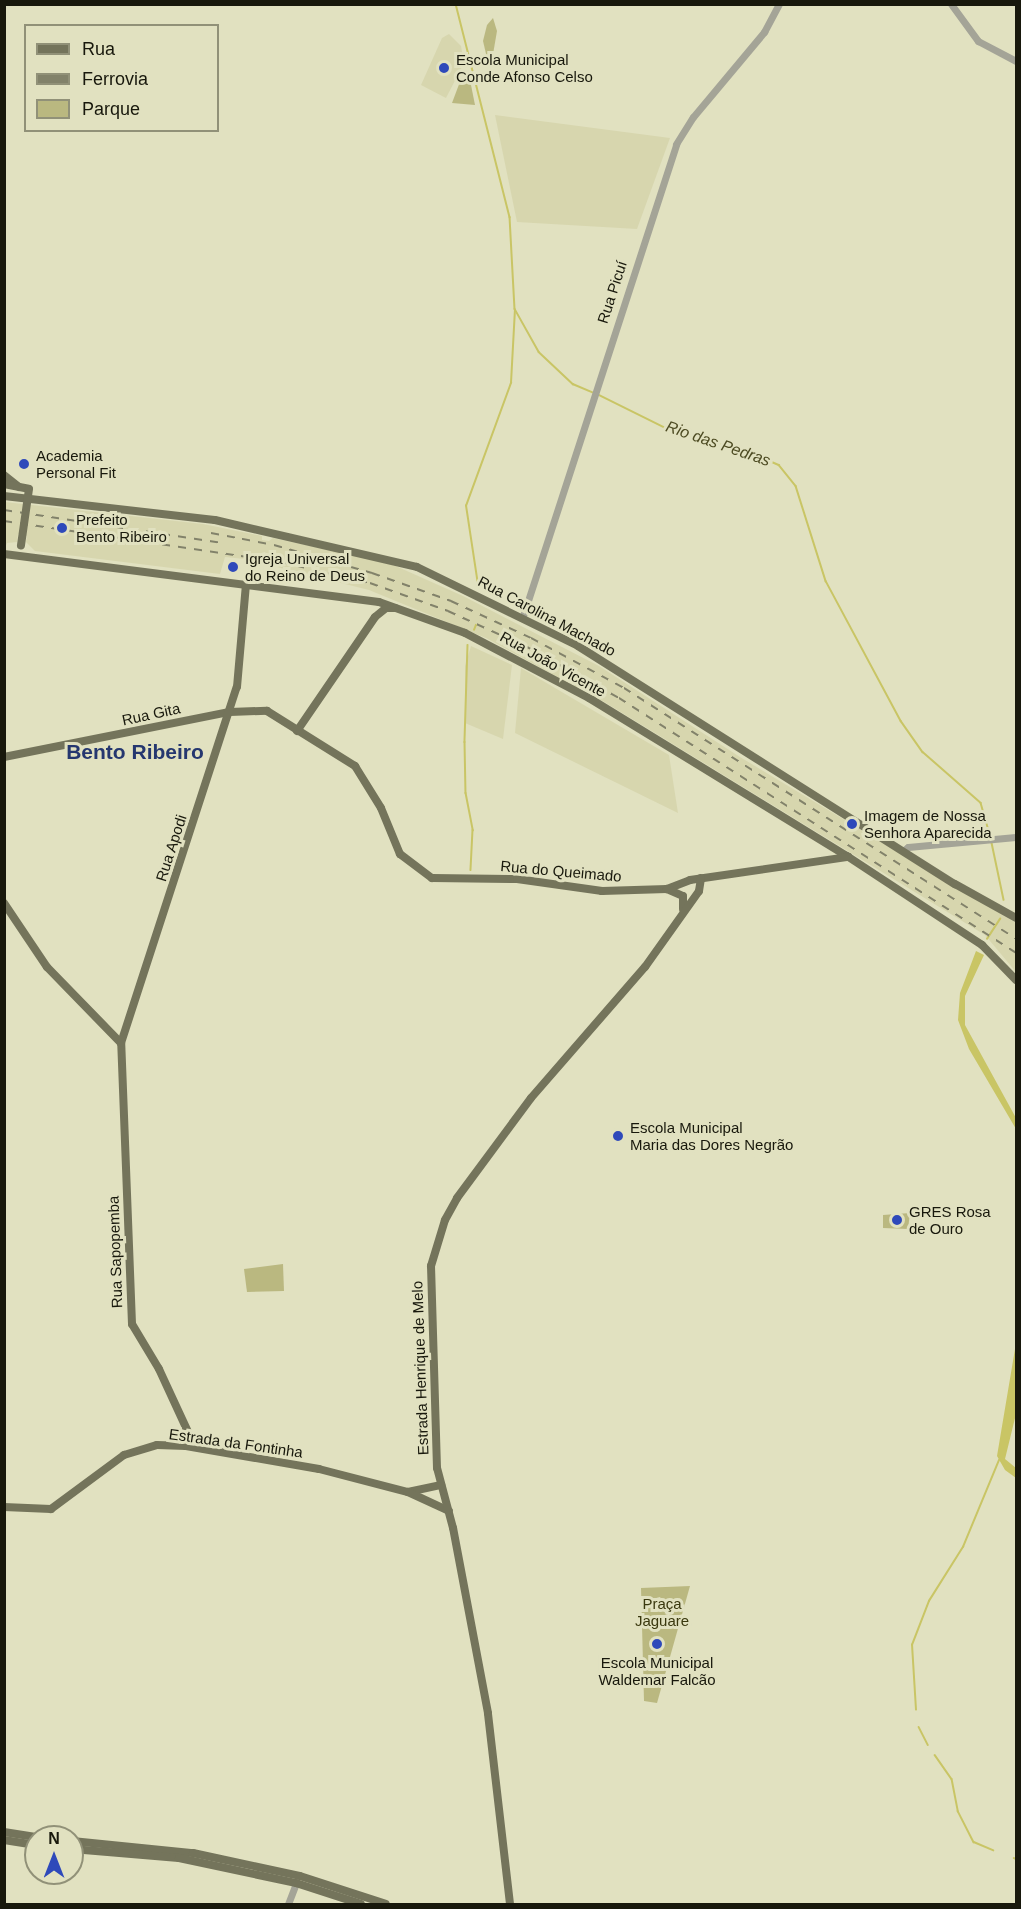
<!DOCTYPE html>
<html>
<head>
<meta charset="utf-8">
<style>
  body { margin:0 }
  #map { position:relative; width:1021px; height:1909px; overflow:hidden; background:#e1e1c0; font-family:Helvetica,sans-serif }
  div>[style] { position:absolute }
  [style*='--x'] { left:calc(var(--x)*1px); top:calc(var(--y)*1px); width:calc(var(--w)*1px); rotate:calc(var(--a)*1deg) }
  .built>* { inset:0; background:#d7d6ae }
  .green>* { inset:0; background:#bab880 }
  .water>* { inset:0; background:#c9c565 }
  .stream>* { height:1.5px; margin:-0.75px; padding:0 0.75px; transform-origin:0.75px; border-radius:0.75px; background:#c9c565 }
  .minor>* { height:7px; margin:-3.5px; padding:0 3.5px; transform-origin:3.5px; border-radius:3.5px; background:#a4a497 }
  .major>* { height:8px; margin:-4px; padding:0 4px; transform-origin:4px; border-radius:4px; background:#74745b }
  .rail>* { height:1.5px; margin-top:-0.75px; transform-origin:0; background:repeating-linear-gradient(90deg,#82826a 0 8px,transparent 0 16px) }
  .major-bridge>* { height:8px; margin:-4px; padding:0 4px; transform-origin:4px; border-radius:4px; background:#74745b }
  .dots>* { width:16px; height:16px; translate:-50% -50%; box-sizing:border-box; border:3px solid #e1e1c0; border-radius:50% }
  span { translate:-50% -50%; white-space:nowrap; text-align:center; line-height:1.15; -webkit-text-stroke:6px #e1e1c0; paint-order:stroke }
  .poi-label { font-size:15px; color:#18180c }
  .left { translate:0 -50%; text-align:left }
  .street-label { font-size:15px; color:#18180c }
  .park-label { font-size:15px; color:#3a380e }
  .water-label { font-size:16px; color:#4d4b22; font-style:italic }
  .district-label { font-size:21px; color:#25376f; font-weight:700 }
  .frame { position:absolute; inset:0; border:6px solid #18180c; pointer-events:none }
  .legend { position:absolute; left:24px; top:24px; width:195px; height:108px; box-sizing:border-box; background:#e1e1c0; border:2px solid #919178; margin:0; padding:8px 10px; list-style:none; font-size:18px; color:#18180c }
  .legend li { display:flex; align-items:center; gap:12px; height:30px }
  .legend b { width:30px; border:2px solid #919178 }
  .north { position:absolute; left:24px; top:1825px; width:60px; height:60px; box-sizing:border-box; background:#e1e1c0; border:2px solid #919178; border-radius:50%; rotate:0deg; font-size:16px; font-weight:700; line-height:24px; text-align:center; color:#18180c }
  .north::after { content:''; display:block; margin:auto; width:21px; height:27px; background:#2e49ba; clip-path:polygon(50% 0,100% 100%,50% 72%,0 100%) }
</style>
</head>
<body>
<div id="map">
  <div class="built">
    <i style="clip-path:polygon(449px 34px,461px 46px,464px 63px,446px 98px,421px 85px,442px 38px)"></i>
    <i style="clip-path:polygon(495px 115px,670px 138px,637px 229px,517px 222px)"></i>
    <i style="clip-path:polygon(5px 502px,203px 524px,262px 536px,262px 540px,269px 541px,273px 538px,389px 563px,463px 596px,599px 666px,740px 757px,1016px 923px,1016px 972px,985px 935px,606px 703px,486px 638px,369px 590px,245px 559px,225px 557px,220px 574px,35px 551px,26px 542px,27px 536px,18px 534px,17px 542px,7px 543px,5px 548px)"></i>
    <i style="clip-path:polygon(471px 646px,512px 665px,503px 739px,465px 723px,465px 666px)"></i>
    <i style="clip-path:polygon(521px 668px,669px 755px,678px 813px,515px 733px)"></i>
  </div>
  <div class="green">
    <i style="clip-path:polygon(493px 18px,497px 31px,492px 60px,487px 58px,483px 41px,487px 25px)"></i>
    <i style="clip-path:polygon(461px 79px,470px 80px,475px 105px,452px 103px)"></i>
    <i style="clip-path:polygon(910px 1213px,908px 1229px,883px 1228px,883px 1215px)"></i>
    <i style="clip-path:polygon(283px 1264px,284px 1291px,247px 1292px,244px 1269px)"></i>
    <i style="clip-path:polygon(690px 1586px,657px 1703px,644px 1701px,641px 1588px)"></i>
  </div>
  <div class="water">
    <i style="clip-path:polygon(976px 951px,984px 955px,965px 996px,965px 1025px,1016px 1118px,1016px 1129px,969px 1049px,958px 1020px,960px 993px)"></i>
    <i style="clip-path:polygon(1016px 1343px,1016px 1414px,1005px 1459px,1016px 1468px,1016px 1478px,1005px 1470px,997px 1456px)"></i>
  </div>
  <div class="stream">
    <i style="--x:456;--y:4;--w:220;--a:75.8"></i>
    <i style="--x:510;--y:217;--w:92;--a:86.9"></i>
    <i style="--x:515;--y:309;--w:49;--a:60.8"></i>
    <i style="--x:539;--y:352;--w:47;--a:43.3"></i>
    <i style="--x:573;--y:384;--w:21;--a:23"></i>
    <i style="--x:599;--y:395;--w:81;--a:26.3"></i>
    <i style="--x:672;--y:431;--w:77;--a:15.1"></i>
    <i style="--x:746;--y:451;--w:36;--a:23"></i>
    <i style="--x:779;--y:465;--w:27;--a:51"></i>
    <i style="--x:796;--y:486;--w:100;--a:72.5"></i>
    <i style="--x:826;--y:581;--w:159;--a:61.8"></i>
    <i style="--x:901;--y:721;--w:38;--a:55"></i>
    <i style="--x:923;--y:752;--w:77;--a:41.3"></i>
    <i style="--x:981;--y:803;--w:36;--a:74"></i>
    <i style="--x:478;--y:585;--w:80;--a:-98.6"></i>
    <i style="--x:466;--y:506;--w:131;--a:-69.9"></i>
    <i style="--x:511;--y:383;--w:73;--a:-86.9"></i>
    <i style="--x:474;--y:630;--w:5;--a:-68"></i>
    <i style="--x:468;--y:645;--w:97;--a:91.8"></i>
    <i style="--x:465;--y:742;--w:51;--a:88.9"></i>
    <i style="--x:466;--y:793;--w:38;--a:79"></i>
    <i style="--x:473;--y:830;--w:40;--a:92.9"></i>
    <i style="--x:992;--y:843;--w:58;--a:78.1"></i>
    <i style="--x:987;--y:939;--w:24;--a:-57"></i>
    <i style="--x:916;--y:1710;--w:65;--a:-93.5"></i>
    <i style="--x:912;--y:1645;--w:47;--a:-68.9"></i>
    <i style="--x:929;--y:1601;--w:64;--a:-57.8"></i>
    <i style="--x:963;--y:1547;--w:94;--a:-67.5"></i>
    <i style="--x:919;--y:1727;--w:20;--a:63"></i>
    <i style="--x:935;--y:1755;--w:29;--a:55"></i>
    <i style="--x:952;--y:1779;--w:33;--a:79"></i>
    <i style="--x:958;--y:1811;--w:35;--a:63"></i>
    <i style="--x:974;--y:1842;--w:21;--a:23"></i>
    <i style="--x:1014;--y:1858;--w:2;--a:27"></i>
  </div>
  <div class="minor">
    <i style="--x:951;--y:4;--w:46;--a:53.9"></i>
    <i style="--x:978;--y:41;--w:43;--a:27.8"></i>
    <i style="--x:523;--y:616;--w:496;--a:-72"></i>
    <i style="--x:676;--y:144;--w:32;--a:-58"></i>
    <i style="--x:693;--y:117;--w:111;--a:-50.1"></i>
    <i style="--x:764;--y:32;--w:32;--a:-62"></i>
    <i style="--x:903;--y:851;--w:6;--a:-39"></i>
    <i style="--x:908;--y:847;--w:108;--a:-5.3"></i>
    <i style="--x:288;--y:1904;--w:22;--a:-69"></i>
  </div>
  <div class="major">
    <i style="--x:4;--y:475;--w:19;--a:39"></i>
    <i style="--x:4;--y:496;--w:212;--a:6.5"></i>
    <i style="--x:215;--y:520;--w:207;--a:13.1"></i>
    <i style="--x:417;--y:567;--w:179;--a:26.1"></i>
    <i style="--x:578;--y:646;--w:446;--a:32.3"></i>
    <i style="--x:955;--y:884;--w:70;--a:29.1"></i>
    <i style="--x:4;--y:554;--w:378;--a:7.3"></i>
    <i style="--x:379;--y:602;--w:91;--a:19.8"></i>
    <i style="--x:465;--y:633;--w:140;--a:27.7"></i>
    <i style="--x:589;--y:698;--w:303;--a:31.5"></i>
    <i style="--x:847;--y:856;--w:162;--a:33.4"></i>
    <i style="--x:982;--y:945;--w:49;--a:45.8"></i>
    <i style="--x:297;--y:731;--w:138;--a:-55.6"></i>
    <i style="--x:375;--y:617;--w:14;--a:-39"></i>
    <i style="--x:386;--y:608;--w:9;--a:0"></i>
    <i style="--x:4;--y:757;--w:230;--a:-11.3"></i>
    <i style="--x:230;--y:712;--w:37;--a:-2"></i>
    <i style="--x:267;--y:711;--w:104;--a:32"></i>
    <i style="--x:355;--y:766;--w:49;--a:58.2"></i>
    <i style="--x:381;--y:808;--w:50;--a:67.6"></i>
    <i style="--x:400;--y:854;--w:40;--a:37"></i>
    <i style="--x:432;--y:878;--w:85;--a:0.7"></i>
    <i style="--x:517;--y:879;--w:86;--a:8"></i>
    <i style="--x:602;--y:891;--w:65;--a:-1.8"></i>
    <i style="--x:667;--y:889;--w:25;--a:-21"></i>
    <i style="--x:690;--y:880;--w:160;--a:-8.3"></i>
    <i style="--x:667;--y:889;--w:17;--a:24"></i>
    <i style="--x:683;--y:896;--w:13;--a:90"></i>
    <i style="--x:4;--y:903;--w:77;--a:56.1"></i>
    <i style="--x:47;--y:967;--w:106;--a:45.8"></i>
    <i style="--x:186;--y:1446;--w:12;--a:-76"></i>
    <i style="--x:189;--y:1434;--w:72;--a:-114.8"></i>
    <i style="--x:159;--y:1369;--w:52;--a:-121"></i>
    <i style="--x:132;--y:1324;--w:281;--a:-92.2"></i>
    <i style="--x:121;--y:1043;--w:374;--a:-72"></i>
    <i style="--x:237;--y:687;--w:103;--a:-85"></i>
    <i style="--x:408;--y:1492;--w:34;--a:-12"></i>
    <i style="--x:4;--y:1507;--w:47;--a:2.4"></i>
    <i style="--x:51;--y:1509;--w:91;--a:-36.5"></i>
    <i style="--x:124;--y:1455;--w:34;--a:-17"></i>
    <i style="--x:157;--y:1445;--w:29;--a:2"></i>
    <i style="--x:186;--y:1446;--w:135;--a:9.8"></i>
    <i style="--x:319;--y:1469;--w:92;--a:14.5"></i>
    <i style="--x:408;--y:1492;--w:45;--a:24.9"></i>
    <i style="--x:4;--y:1832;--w:32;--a:9"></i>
    <i style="--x:4;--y:1840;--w:32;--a:9"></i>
    <i style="--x:72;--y:1841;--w:122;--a:5.7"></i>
    <i style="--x:193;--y:1853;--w:109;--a:12.1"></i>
    <i style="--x:300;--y:1876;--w:90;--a:18"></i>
    <i style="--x:72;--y:1849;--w:107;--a:4.8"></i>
    <i style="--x:179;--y:1858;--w:120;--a:12.1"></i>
    <i style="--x:296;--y:1883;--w:68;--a:17.9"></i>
    <i style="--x:510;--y:1904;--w:192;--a:-96.6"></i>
    <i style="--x:488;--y:1713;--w:188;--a:-100.7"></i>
    <i style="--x:453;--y:1528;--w:62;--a:-104.9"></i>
    <i style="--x:437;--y:1468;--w:202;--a:-91.7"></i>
    <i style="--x:431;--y:1266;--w:48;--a:-73.1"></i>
    <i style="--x:445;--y:1220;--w:25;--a:-61"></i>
    <i style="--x:457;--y:1198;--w:124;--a:-53.5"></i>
    <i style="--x:531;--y:1098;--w:174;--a:-49"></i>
    <i style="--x:645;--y:967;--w:93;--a:-54.6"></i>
    <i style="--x:699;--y:891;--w:13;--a:-81"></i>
  </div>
  <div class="rail">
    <i style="--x:4;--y:510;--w:221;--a:8.6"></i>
    <i style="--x:4;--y:521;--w:280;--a:8.4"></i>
    <i style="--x:281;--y:562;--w:91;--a:13.3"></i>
    <i style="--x:370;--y:583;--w:83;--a:19.7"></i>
    <i style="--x:448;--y:611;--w:87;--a:24.5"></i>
    <i style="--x:527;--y:647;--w:105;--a:29"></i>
    <i style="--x:619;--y:698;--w:472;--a:32.7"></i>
    <i style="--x:211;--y:533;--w:64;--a:10.8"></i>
    <i style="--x:274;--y:545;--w:102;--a:15.9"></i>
    <i style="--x:372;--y:573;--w:84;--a:19.5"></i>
    <i style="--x:451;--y:601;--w:88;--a:24.8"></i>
    <i style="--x:531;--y:638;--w:106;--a:28.3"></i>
    <i style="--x:624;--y:688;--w:465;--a:32.6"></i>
  </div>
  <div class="major-bridge">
    <i style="--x:4;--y:484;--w:25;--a:11"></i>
    <i style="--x:29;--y:489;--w:57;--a:98.1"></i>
  </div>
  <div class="dots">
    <i style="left:444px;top:68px;background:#2e49ba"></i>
    <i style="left:24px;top:464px;background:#2e49ba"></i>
    <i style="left:62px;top:528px;background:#2e49ba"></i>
    <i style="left:233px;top:567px;background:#2e49ba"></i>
    <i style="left:852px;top:824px;background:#2e49ba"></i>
    <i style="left:618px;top:1136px;background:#2e49ba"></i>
    <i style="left:897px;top:1220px;background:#2e49ba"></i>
    <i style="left:657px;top:1644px;background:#2e49ba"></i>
  </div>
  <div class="poi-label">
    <span class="left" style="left:456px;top:68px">Escola Municipal<br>Conde Afonso Celso</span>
    <span class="left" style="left:36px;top:464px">Academia<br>Personal Fit</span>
    <span class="left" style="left:76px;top:528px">Prefeito<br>Bento Ribeiro</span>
    <span class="left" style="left:245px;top:567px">Igreja Universal<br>do Reino de Deus</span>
    <span class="left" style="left:864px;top:824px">Imagem de Nossa<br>Senhora Aparecida</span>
    <span class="left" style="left:630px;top:1136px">Escola Municipal<br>Maria das Dores Negrão</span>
    <span class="left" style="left:909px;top:1220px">GRES Rosa<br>de Ouro</span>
    <span style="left:657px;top:1671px">Escola Municipal<br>Waldemar Falcão</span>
  </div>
  <div class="street-label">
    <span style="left:612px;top:292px;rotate:-72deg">Rua Picuí</span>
    <span style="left:547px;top:616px;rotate:28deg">Rua Carolina Machado</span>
    <span style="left:553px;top:664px;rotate:29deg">Rua João Vicente</span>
    <span style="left:151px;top:714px;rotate:-12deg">Rua Gita</span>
    <span style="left:171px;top:848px;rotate:-72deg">Rua Apodi</span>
    <span style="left:561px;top:871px;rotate:5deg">Rua do Queimado</span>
    <span style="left:115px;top:1252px;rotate:-92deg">Rua Sapopemba</span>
    <span style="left:420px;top:1368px;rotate:-92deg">Estrada Henrique de Melo</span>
    <span style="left:236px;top:1443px;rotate:8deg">Estrada da Fontinha</span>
  </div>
  <div class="park-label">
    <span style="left:662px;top:1612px">Praça<br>Jaguare</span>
  </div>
  <div class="water-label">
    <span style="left:718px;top:444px;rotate:19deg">Rio das Pedras</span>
  </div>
  <div class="district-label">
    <span style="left:135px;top:752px">Bento Ribeiro</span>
  </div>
  <div class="frame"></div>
  <ul class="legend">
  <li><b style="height:8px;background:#74745b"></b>Rua</li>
  <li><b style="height:8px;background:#82826a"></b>Ferrovia</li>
  <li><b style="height:16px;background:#bab880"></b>Parque</li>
  </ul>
  <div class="north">N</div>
</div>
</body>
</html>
